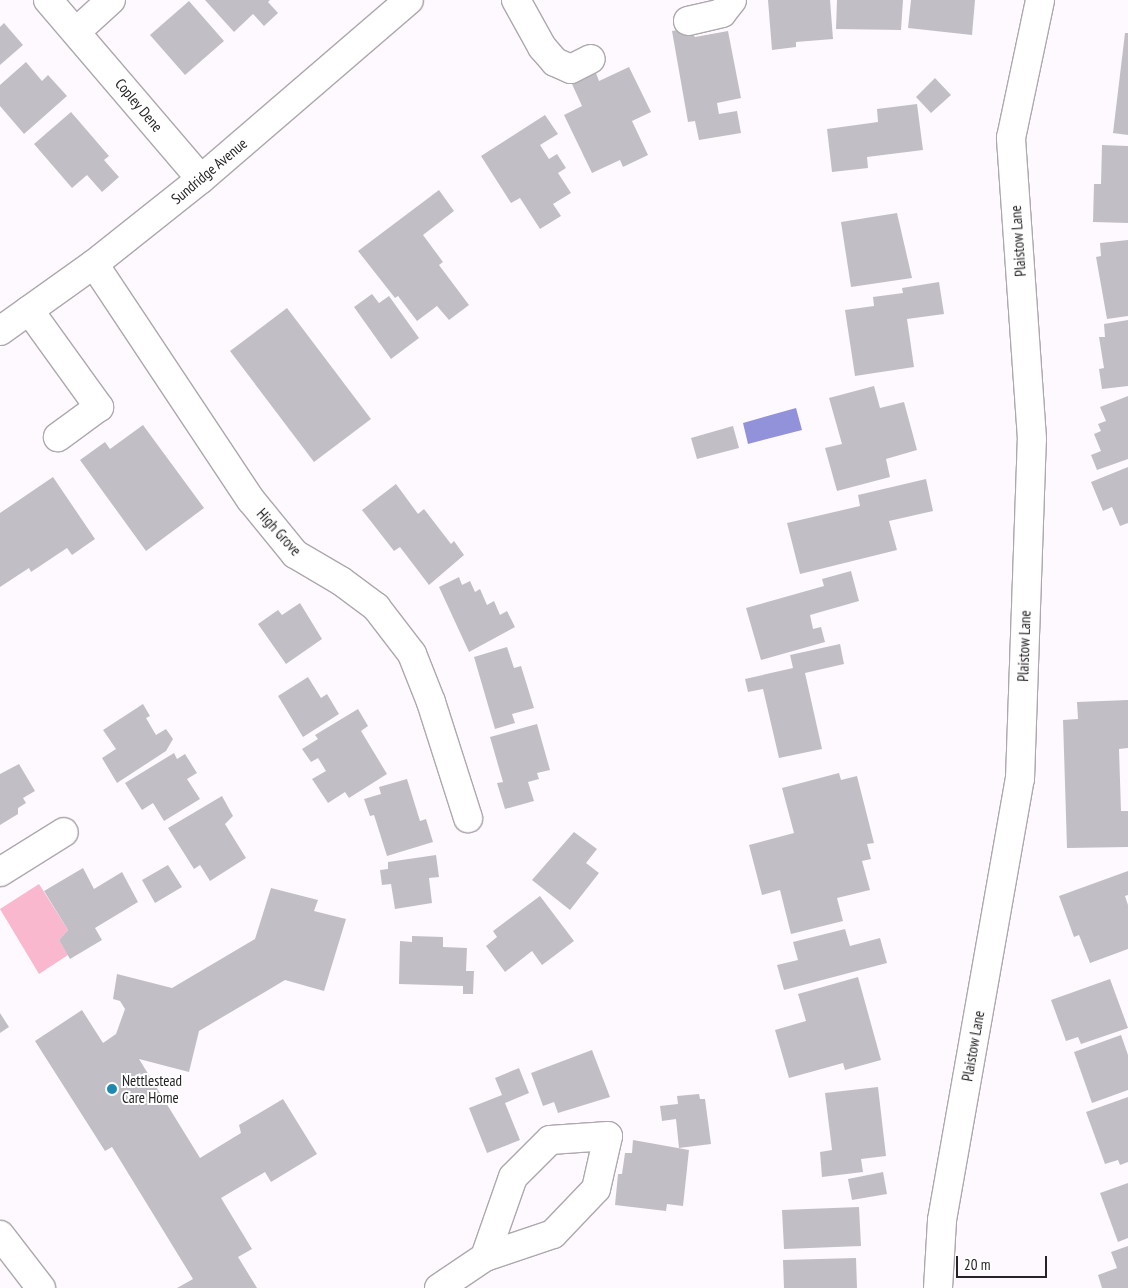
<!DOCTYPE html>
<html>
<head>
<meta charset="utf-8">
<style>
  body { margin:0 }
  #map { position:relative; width:1128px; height:1288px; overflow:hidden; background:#fef9fe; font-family:"PT Sans Narrow",sans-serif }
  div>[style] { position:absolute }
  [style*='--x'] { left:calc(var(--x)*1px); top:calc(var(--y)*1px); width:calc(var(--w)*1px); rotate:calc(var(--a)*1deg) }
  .green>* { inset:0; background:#fab8ce }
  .water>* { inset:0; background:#9292da }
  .building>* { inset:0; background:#c1bfc5 }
  .roads { filter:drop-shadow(1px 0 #ada8ad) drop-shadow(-1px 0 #ada8ad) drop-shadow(0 1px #ada8ad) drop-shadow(0 -1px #ada8ad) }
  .minor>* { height:28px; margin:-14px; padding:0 14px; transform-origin:14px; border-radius:14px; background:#fff }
  .dots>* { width:14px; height:14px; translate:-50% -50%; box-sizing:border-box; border:2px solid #fff; border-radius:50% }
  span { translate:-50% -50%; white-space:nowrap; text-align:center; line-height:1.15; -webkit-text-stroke:4px #fff; paint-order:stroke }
  .street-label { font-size:15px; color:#262426 }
  .poi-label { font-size:15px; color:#262426 }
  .left { translate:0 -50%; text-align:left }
  .scale { position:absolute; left:956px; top:1256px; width:91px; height:22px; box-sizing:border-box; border:2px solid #262426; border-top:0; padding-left:6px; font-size:15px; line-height:18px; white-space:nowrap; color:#262426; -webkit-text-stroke:4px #fff; paint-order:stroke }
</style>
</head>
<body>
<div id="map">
  <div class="green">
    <i style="clip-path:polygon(39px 884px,68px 930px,59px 940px,68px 955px,39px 974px,0 909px)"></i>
  </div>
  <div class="water">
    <i style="clip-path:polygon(796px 408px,802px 430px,748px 444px,743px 423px)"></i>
  </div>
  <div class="building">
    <i style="clip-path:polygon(205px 0,270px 0,268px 2px,278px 13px,264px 26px,253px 14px,234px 32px)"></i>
    <i style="clip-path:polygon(768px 0,830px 0,833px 39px,796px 42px,796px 47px,772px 50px)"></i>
    <i style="clip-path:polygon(837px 0,903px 0,901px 30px,836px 29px)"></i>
    <i style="clip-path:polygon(911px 0,975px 0,972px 35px,908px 28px)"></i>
    <i style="clip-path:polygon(189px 1px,224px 41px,185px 75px,150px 35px)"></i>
    <i style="clip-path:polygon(4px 23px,23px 45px,0 65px,0 27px)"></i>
    <i style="clip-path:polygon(688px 28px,695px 37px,728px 31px,741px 98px,717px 103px,719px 114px,737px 111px,741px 133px,699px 140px,695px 121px,688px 122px,672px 31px)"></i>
    <i style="clip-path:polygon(1125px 33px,1128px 33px,1128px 135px,1113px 133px)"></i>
    <i style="clip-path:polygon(26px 62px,42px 81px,48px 75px,67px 96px,24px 134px,0 106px,0 85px)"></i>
    <i style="clip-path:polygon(629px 67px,651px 112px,632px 121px,648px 155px,623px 167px,620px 160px,592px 173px,564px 115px,582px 106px,572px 84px,596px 73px,599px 81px)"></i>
    <i style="clip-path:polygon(935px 78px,951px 95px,931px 113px,916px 97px)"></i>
    <i style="clip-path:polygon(917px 104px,923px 150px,867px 157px,868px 168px,832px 172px,827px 129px,878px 122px,877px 109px)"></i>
    <i style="clip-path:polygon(71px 112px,109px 156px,104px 160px,119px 177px,102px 192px,87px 175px,72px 188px,34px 144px)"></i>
    <i style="clip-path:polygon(545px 115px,558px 134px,540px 145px,549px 159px,557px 154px,566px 168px,558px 173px,571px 193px,553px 204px,561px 216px,540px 229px,520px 198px,511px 203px,481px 156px)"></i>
    <i style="clip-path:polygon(1102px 145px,1128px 146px,1128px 223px,1093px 222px,1094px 184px,1101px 184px)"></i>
    <i style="clip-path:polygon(439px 190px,454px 211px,423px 235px,443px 262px,439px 265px,469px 305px,449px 320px,437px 306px,417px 321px,398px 296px,395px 298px,358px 251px)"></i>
    <i style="clip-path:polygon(897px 213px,912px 278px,851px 287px,841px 222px)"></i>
    <i style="clip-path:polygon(1128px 240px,1128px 316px,1107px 319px,1096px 257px,1101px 256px,1100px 243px)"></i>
    <i style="clip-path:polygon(939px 282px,944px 314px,907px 319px,914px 367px,855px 376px,845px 310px,874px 306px,873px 297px,903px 293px,902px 288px)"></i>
    <i style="clip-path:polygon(372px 294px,379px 303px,389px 296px,419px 338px,391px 359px,354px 307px)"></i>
    <i style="clip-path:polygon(287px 308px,371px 419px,314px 462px,230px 351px)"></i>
    <i style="clip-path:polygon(1128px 320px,1128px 386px,1102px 389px,1099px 369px,1104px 368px,1099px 337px,1105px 337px,1104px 324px)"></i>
    <i style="clip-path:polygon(874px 386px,880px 408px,904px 402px,917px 450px,886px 459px,890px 477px,837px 491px,825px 448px,842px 444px,829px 398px)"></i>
    <i style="clip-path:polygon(1128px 396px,1128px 459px,1097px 470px,1091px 455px,1101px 451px,1094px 434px,1101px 431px,1098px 424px,1106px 421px,1100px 407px)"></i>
    <i style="clip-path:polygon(143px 425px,204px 508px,146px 551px,80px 460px,105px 442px,110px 449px)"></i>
    <i style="clip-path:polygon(733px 426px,739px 448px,697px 459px,691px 438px)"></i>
    <i style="clip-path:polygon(1128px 467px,1128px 523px,1120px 526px,1112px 507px,1103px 511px,1091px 482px)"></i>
    <i style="clip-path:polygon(53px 477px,95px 539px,72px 555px,67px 548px,31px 572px,29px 568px,0 587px,0 513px)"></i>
    <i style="clip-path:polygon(926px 479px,933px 511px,889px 521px,897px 550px,800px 574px,787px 523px,860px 506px,858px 495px)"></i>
    <i style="clip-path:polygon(396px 484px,418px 514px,424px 509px,451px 544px,454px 541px,464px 555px,429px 585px,400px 547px,394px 551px,362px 510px)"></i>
    <i style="clip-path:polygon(851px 571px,859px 601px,810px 615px,813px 629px,821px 627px,825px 642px,761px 660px,746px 608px,824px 586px,822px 579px)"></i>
    <i style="clip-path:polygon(459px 577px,462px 585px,470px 581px,475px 592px,480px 589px,487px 605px,494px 601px,500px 615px,507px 611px,515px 627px,469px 652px,439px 587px)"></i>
    <i style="clip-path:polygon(300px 603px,322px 639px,286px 664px,258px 624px,278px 610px,282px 615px)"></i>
    <i style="clip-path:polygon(840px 644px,844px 664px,805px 673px,822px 749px,779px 758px,763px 689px,748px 692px,745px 679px,793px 668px,790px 655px)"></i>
    <i style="clip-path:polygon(507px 647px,514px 668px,521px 666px,534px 708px,512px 714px,515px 723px,495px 729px,474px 657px)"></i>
    <i style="clip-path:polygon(308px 677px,321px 698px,327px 694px,339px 714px,303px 737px,278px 696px)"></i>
    <i style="clip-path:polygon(1128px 700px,1128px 748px,1119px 749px,1121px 811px,1128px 811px,1128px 847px,1067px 848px,1063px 720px,1078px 719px,1077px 702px)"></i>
    <i style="clip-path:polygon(143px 704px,150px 716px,146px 718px,156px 735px,166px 729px,173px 739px,166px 751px,117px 783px,102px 758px,116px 749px,103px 730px)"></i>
    <i style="clip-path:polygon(358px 709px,368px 726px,361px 731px,387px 774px,349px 798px,345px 792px,328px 803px,312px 779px,326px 771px,318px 758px,311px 762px,302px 749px,318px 739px,315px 735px)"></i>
    <i style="clip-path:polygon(537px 724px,550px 770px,537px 773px,539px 779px,528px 782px,534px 801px,505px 809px,497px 783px,503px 782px,490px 737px)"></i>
    <i style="clip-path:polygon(174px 753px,177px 759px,185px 754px,197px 773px,187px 779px,200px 799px,164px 821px,153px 803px,142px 810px,125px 783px)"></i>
    <i style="clip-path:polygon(19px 764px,35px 791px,23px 798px,26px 803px,18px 808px,18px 814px,0 825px,0 774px)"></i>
    <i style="clip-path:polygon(839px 773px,841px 780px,857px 776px,874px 843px,867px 844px,871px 859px,862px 861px,870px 890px,837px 898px,843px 921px,791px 934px,780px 890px,762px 895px,749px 845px,794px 833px,782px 788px)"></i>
    <i style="clip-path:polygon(407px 779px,420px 821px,426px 819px,433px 842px,387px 856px,374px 815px,370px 816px,364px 799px,381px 794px,379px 787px)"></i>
    <i style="clip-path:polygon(222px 796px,233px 816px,225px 824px,246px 858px,210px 881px,200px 865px,194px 869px,168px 828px)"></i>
    <i style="clip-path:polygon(574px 832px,597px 849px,586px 863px,599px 873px,570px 910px,532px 880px)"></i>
    <i style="clip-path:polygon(436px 855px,439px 877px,429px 878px,432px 903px,395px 909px,391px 884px,382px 885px,380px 870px,388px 869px,388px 862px)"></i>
    <i style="clip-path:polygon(168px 865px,182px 887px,155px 903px,142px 880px)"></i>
    <i style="clip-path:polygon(83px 868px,94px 889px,122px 872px,138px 902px,95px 928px,102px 940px,70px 959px,59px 940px,68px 930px,44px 891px)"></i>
    <i style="clip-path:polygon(1128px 871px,1128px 895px,1125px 896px,1128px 905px,1128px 949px,1090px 963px,1079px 935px,1074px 937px,1059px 896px)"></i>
    <i style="clip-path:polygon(271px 888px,318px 900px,314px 911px,346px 919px,324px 991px,285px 980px,199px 1031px,189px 1072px,139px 1059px,200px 1158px,241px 1133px,239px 1125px,283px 1099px,317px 1154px,271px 1182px,265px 1172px,221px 1198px,252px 1249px,238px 1257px,257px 1288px,177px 1288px,193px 1279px,112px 1147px,105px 1151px,35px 1041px,82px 1010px,103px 1043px,116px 1034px,125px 1009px,120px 1001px,113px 999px,117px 974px,172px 988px,255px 939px)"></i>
    <i style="clip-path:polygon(540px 896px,574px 941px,542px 965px,532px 951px,505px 972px,486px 946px,497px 937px,493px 931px)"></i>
    <i style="clip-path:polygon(845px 929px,850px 946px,880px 938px,887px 963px,784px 990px,777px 965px,798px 960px,793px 942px)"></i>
    <i style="clip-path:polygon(412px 936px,443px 937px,443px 947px,467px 948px,466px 971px,474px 971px,473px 994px,463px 994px,463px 986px,399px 984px,400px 941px,412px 942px)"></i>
    <i style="clip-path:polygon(858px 977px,881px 1060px,845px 1070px,843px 1063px,789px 1078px,775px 1030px,806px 1021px,798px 994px)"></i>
    <i style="clip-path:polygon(1110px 979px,1128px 1028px,1081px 1044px,1078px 1037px,1066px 1041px,1051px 1000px)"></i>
    <i style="clip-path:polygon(0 1013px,9px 1027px,0 1033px)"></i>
    <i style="clip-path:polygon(1121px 1035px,1128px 1055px,1128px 1090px,1092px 1103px,1074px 1052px)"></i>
    <i style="clip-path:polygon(592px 1050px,610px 1097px,558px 1113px,554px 1102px,543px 1106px,531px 1073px)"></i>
    <i style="clip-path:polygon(519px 1068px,529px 1093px,505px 1103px,520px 1140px,487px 1153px,469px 1108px,502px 1095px,495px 1078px)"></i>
    <i style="clip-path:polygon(878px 1087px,886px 1156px,861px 1159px,863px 1172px,822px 1177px,820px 1152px,832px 1150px,825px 1093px)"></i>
    <i style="clip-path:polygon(699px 1094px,700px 1099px,705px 1099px,711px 1144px,679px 1148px,676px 1119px,662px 1121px,660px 1106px,678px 1104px,677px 1096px)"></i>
    <i style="clip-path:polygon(1128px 1097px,1128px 1162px,1120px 1165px,1118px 1160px,1105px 1164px,1086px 1112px)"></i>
    <i style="clip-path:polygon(633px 1140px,689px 1150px,683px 1206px,667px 1204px,666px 1211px,615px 1205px,618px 1174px,622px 1174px,625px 1153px,632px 1153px)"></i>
    <i style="clip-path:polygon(883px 1172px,887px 1194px,852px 1200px,848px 1179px)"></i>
    <i style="clip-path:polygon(1128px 1183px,1128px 1238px,1118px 1242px,1100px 1193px)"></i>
    <i style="clip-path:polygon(859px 1207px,861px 1246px,784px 1249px,782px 1210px)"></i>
    <i style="clip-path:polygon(1128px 1246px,1128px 1288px,1102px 1288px,1098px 1275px,1117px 1268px,1111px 1252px)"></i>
    <i style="clip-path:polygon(856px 1258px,857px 1288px,784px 1288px,783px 1260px)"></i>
  </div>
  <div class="roads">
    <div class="minor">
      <i style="--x:48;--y:0;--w:235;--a:49.5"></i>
      <i style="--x:516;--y:0;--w:54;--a:61"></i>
      <i style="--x:542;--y:47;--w:20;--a:49"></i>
      <i style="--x:555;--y:62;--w:17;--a:24"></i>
      <i style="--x:571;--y:69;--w:22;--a:-27"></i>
      <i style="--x:688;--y:21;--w:35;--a:-13"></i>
      <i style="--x:722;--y:13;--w:16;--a:-52"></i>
      <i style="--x:77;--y:31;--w:46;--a:-42.4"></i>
      <i style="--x:94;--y:264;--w:283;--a:56.4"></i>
      <i style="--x:251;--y:500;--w:70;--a:50.8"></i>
      <i style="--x:295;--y:554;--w:53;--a:30.4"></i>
      <i style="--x:341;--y:581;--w:44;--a:36.6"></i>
      <i style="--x:376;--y:607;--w:59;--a:52.5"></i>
      <i style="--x:412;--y:654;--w:52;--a:68.4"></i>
      <i style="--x:431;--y:702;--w:122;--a:72.3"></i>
      <i style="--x:29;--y:310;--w:120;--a:54.2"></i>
      <i style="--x:99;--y:407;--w:51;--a:143.8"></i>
      <i style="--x:0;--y:331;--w:115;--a:-35.5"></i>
      <i style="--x:94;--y:264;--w:137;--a:-38.5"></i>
      <i style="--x:201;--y:179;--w:274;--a:-40.7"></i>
      <i style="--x:0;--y:872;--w:75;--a:-32"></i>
      <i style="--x:0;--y:1235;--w:67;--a:52.3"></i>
      <i style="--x:439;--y:1288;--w:55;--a:-34"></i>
      <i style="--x:485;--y:1257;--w:72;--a:-18.7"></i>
      <i style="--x:553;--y:1234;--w:62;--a:-46.3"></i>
      <i style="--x:596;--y:1189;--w:54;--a:-77.2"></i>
      <i style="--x:608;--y:1136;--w:58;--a:176.1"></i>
      <i style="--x:550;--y:1140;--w:52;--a:135"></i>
      <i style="--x:513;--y:1177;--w:85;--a:109.3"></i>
      <i style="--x:938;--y:1288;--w:68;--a:-86.6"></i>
      <i style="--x:942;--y:1220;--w:448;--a:-80"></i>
      <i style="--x:1020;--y:779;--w:340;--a:-88"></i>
      <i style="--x:1032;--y:439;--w:302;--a:-94"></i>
      <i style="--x:1011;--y:138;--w:141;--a:-78.1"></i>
    </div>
  </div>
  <div class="dots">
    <i style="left:112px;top:1089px;background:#1d89b0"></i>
  </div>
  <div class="street-label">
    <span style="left:139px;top:105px;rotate:50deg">Copley Dene</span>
    <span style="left:209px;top:171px;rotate:-40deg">Sundridge Avenue</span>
    <span style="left:1018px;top:241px;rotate:-94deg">Plaistow Lane</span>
    <span style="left:279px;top:532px;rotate:48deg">High Grove</span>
    <span style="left:1024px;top:646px;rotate:-88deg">Plaistow Lane</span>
    <span style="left:973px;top:1046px;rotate:-80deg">Plaistow Lane</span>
  </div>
  <div class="poi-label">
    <span class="left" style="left:122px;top:1089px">Nettlestead<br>Care Home</span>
  </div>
  <div class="scale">20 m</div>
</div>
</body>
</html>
